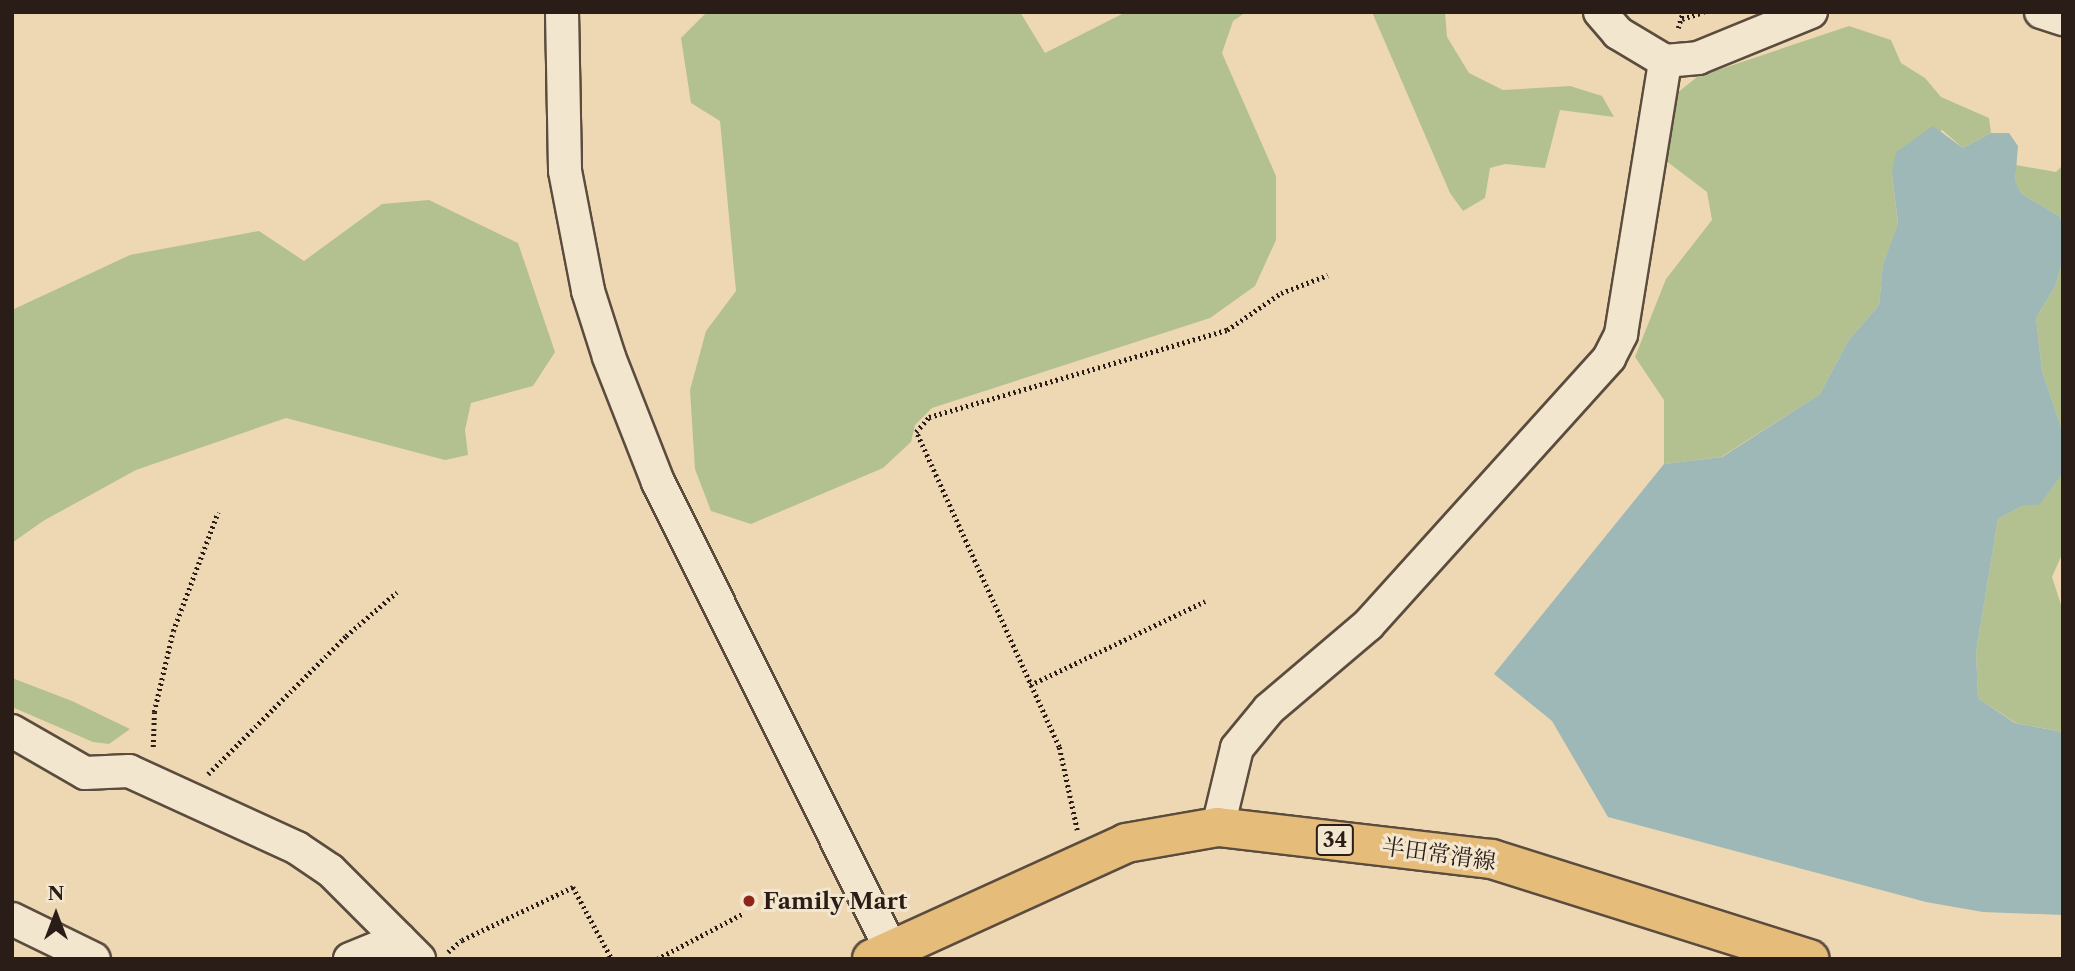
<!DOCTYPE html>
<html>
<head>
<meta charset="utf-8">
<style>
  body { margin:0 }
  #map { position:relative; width:2075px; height:971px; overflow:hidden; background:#edd8b3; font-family:"Libre Caslon Text","Noto Serif JP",serif }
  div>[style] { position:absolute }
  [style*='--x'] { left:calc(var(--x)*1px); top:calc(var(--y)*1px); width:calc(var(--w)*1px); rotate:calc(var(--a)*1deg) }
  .green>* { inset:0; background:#b3c090 }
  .water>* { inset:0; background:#9db8b7 }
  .path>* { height:4.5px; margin-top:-2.25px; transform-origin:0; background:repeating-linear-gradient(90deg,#2a1d17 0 2px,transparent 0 5.5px) }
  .roads { filter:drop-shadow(2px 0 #5b4c3e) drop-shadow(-2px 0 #5b4c3e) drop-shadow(0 2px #5b4c3e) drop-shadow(0 -2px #5b4c3e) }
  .minor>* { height:32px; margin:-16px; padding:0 16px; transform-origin:16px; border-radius:16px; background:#f3e6ce }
  .major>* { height:38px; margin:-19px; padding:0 19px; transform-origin:19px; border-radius:19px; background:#e6bc7a }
  .dots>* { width:19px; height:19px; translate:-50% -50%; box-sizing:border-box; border:4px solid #f3e6ce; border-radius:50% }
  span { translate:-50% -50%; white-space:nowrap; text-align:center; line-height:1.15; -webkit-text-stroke:6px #f3e6ce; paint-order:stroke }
  .shield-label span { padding:2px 5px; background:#f3e6ce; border:2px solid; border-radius:5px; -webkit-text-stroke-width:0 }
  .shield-label { font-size:21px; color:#2a1d17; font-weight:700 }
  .street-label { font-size:23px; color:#2a1d17 }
  .poi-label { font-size:23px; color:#2a1d17; font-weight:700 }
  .left { translate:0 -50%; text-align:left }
  .frame { position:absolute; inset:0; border:14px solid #2a1d17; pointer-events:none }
  .north { position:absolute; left:21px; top:880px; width:70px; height:70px; -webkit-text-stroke:5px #f3e6ce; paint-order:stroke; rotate:0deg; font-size:19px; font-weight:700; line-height:28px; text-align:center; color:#2a1d17 }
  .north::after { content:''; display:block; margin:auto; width:24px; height:32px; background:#2a1d17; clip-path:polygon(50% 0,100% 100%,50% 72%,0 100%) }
</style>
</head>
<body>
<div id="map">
  <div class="green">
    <i style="clip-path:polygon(707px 12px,1020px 12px,1045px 53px,1126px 12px,1246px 12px,1233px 21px,1222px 53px,1276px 176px,1276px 240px,1255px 286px,1210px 318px,932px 408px,915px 425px,911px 442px,883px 468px,751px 524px,711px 511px,695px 469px,690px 390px,706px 331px,736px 291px,720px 121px,691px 103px,681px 38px)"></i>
    <i style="clip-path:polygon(1372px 12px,1445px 12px,1447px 37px,1469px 73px,1503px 90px,1570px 86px,1602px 96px,1614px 117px,1560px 110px,1545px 168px,1505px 164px,1490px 168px,1485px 198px,1463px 211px,1450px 193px)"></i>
    <i style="clip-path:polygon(1849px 26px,1891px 40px,1901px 63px,1925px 78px,1941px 97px,1989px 118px,1991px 133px,1963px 148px,1942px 130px,1892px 173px,1898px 225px,1883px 264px,1879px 305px,1848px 341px,1820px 394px,1721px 457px,1664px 464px,1664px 400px,1635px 357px,1666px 279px,1712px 220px,1707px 192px,1661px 157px,1671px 98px,1697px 77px)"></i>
    <i style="clip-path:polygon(2016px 165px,2056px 172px,2063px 165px,2063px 224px,2059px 216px,2022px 194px,2015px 183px)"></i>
    <i style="clip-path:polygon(429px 200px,518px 243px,555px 352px,533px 386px,471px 403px,465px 430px,468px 455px,445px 460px,286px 418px,136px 470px,43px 521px,12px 543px,12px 310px,130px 255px,259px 231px,304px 261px,382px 204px)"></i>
    <i style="clip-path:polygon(2063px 259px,2063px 433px,2042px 371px,2036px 318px,2055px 287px)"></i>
    <i style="clip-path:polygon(2063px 473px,2063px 552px,2052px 577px,2063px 611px,2063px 732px,2016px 723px,1978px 698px,1976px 652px,1998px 519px,2022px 506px,2040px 503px)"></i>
    <i style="clip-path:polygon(12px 678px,72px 701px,130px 729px,109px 744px,93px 742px,12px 707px)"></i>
  </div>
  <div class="water">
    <i style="clip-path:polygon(1933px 126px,1963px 148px,1991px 133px,2009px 133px,2018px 146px,2015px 182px,2022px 194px,2059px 216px,2063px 224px,2063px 259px,2055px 287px,2036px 318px,2042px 371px,2063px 433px,2063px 473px,2040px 504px,2022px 506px,1998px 519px,1976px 652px,1978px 698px,2015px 723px,2063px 732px,2063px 915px,1983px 912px,1926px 902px,1608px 817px,1552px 721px,1494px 674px,1664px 464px,1722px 457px,1820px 394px,1848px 341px,1879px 305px,1883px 264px,1898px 224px,1892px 173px,1896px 152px)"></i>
  </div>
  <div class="path">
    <i style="--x:1682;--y:19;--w:23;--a:-18"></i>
    <i style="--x:1678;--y:28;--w:17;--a:-73"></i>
    <i style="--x:1030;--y:685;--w:194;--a:-25.6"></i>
    <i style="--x:153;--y:747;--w:35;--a:-88"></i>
    <i style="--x:154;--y:712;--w:83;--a:-76.8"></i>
    <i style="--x:173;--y:631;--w:127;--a:-69.3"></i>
    <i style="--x:208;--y:774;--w:195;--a:-45"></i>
    <i style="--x:346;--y:636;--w:67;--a:-40.8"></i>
    <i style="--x:1077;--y:830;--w:85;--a:-102.2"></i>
    <i style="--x:1059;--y:747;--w:346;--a:-114.4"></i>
    <i style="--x:916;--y:432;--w:20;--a:-49"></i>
    <i style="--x:929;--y:417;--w:310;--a:-16.3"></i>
    <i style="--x:1227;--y:330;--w:65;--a:-34.4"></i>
    <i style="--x:1281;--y:293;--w:50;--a:-21"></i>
    <i style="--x:448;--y:952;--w:18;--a:-41"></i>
    <i style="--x:462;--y:940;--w:123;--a:-25.5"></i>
    <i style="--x:573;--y:887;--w:82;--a:61.6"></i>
    <i style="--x:657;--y:959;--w:98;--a:-27.9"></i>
  </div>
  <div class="roads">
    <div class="minor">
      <i style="--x:562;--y:12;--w:159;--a:88.9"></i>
      <i style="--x:565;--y:171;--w:122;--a:79.1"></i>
      <i style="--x:588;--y:291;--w:69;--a:72.3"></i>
      <i style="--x:609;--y:357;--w:134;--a:68.6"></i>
      <i style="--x:658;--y:482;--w:533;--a:63.48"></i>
      <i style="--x:1600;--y:12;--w:28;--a:49"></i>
      <i style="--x:1618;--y:33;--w:55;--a:30.8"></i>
      <i style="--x:1665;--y:61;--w:33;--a:-5"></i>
      <i style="--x:1698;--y:58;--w:122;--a:-22.2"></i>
      <i style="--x:2041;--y:12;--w:23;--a:18"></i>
      <i style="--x:12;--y:731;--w:84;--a:29.9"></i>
      <i style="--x:85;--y:773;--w:44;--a:-2.6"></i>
      <i style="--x:129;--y:771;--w:185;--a:24.6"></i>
      <i style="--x:297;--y:848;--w:40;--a:34"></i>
      <i style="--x:330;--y:870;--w:126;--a:45"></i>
      <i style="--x:1218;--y:827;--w:81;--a:-76.5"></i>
      <i style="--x:1237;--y:748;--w:50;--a:-50.6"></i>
      <i style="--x:1269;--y:709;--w:130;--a:-40.3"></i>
      <i style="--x:1368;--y:625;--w:360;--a:-47.9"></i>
      <i style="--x:1609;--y:358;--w:27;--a:-63"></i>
      <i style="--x:1621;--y:334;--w:277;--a:-80.8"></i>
      <i style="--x:12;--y:919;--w:91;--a:26"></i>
      <i style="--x:350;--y:959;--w:53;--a:-22.2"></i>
    </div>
    <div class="major">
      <i style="--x:872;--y:959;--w:279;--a:-24.5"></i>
      <i style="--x:1126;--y:843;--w:93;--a:-9.9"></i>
      <i style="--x:1218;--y:827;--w:276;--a:6.7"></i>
      <i style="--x:1492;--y:859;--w:333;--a:17.5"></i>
    </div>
  </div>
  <div class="dots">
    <i style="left:749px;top:901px;background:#8f2418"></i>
  </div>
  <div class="shield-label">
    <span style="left:1335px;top:840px">34</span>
  </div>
  <div class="street-label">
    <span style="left:1439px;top:854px;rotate:8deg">半田常滑線</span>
  </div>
  <div class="poi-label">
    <span class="left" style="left:763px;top:901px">Family Mart</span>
  </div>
  <div class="frame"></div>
  <div class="north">N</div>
</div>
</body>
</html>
